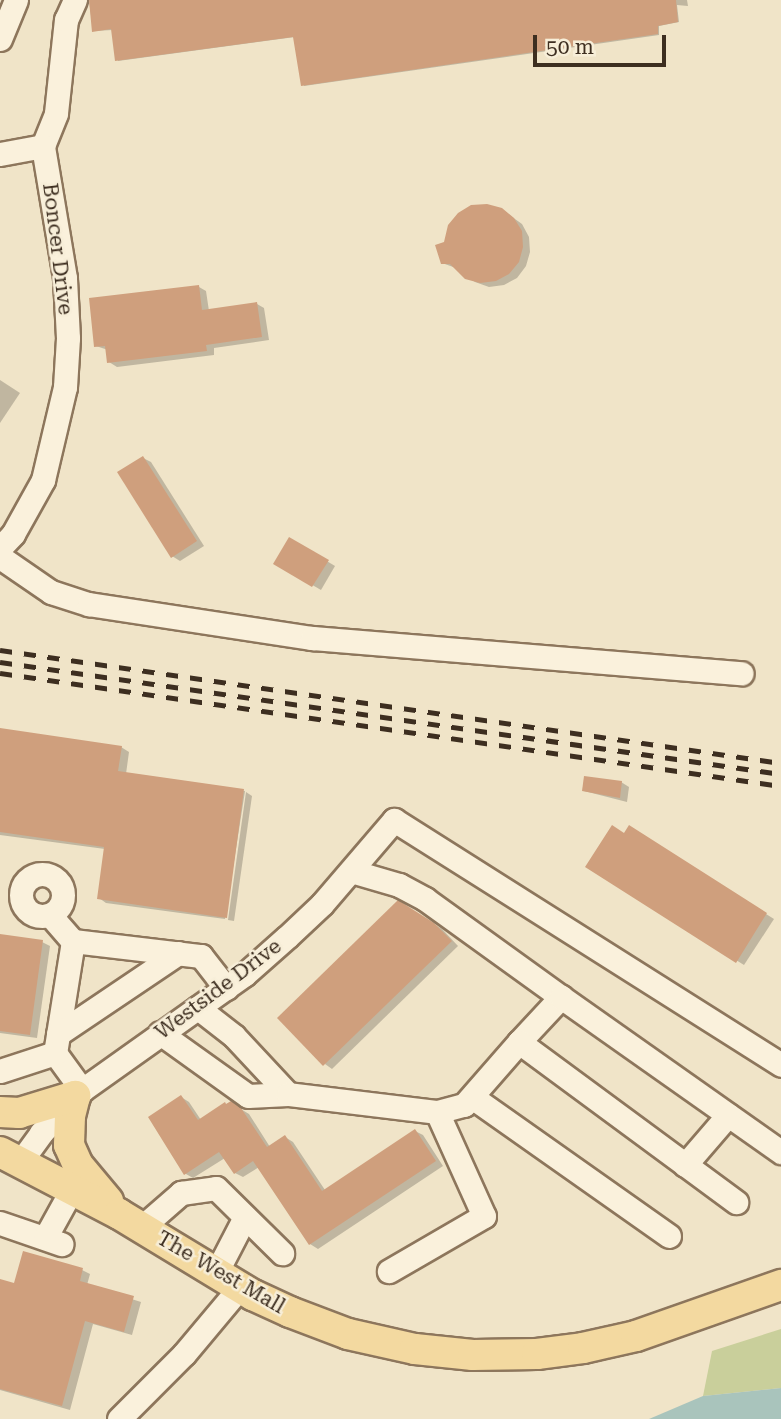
<!DOCTYPE html>
<html>
<head>
<meta charset="utf-8">
<style>
  body { margin:0 }
  #map { position:relative; width:781px; height:1419px; overflow:hidden; background:#f0e4c8; font-family:"Roboto Serif",serif }
  div>[style] { position:absolute }
  [style*='--x'] { left:calc(var(--x)*1px); top:calc(var(--y)*1px); width:calc(var(--w)*1px); rotate:calc(var(--a)*1deg) }
  .green>* { inset:0; background:#c9cf9b }
  .water>* { inset:0; background:#a9c4bc }
  .shadow>* { inset:0; background:#0003 }
  .building>* { inset:0; background:#cf9f7d }
  .roads { filter:drop-shadow(2px 0 #8d765c) drop-shadow(-2px 0 #8d765c) drop-shadow(0 2px #8d765c) drop-shadow(0 -2px #8d765c) }
  .minor>* { height:23px; margin:-11.5px; padding:0 11.5px; transform-origin:11.5px; border-radius:11.5px; background:#faf1dc }
  .minor>.ring { margin:-11.5px; padding:0; box-sizing:content-box; background:none; border:23px solid #faf1dc; border-radius:50% }
  .major>* { height:30px; margin:-15px; padding:0 15px; transform-origin:15px; border-radius:15px; background:#f3d9a0 }
  .rail>* { height:5px; margin-top:-2.5px; transform-origin:0; background:repeating-linear-gradient(90deg,#3d2e20 0 12px,transparent 0 24px) }
  span { translate:-50% -50%; white-space:nowrap; text-align:center; line-height:1.15; -webkit-text-stroke:5px #f7eed8; paint-order:stroke }
  .street-label { font-size:21px; color:#3d2e20 }
  .scale { position:absolute; left:533px; top:35px; width:133px; height:32px; box-sizing:border-box; border:4px solid #3d2e20; border-top:0; padding-left:9px; font-size:21px; line-height:24px; white-space:nowrap; color:#3d2e20; -webkit-text-stroke:5px #f7eed8; paint-order:stroke }
</style>
</head>
<body>
<div id="map">
  <div class="green">
    <i style="clip-path:polygon(781px 1329px,781px 1388px,703px 1396px,712px 1351px)"></i>
  </div>
  <div class="water">
    <i style="clip-path:polygon(781px 1388px,781px 1419px,649px 1419px,703px 1396px)"></i>
  </div>
  <div class="shadow">
    <i style="clip-path:polygon(89px 0,687px 0,688px 6px,677px 5px,679px 22px,659px 26px,659px 35px,304px 86px,295px 37px,118px 61px,113px 30px,93px 31px)"></i>
    <i style="clip-path:polygon(501px 209px,522px 224px,529px 237px,530px 252px,526px 266px,517px 278px,504px 285px,489px 287px,475px 282px,456px 268px,442px 263px)"></i>
    <i style="clip-path:polygon(199px 287px,206px 291px,209px 311px,257px 304px,264px 308px,269px 340px,214px 348px,214px 355px,117px 367px,109px 362px,108px 350px,96px 346px)"></i>
    <i style="clip-path:polygon(0 380px,20px 393px,0 423px)"></i>
    <i style="clip-path:polygon(143px 458px,151px 462px,204px 546px,180px 561px,172px 556px)"></i>
    <i style="clip-path:polygon(290px 539px,335px 566px,321px 590px,276px 564px)"></i>
    <i style="clip-path:polygon(0 730px,121px 747px,129px 752px,126px 774px,245px 791px,225px 919px,106px 903px,99px 898px,105px 849px,0 835px)"></i>
    <i style="clip-path:polygon(621px 782px,629px 787px,627px 802px,584px 791px)"></i>
    <i style="clip-path:polygon(246px 792px,252px 796px,234px 921px,228px 920px)"></i>
    <i style="clip-path:polygon(630px 828px,774px 919px,744px 965px,587px 867px)"></i>
    <i style="clip-path:polygon(398px 902px,442px 929px,458px 946px,332px 1069px,325px 1064px)"></i>
    <i style="clip-path:polygon(0 936px,42px 942px,50px 946px,37px 1038px,0 1033px)"></i>
    <i style="clip-path:polygon(181px 1097px,189px 1102px,201px 1120px,239px 1108px,249px 1114px,270px 1147px,285px 1137px,293px 1142px,325px 1190px,415px 1131px,423px 1135px,443px 1166px,318px 1249px,310px 1244px,259px 1167px,243px 1177px,235px 1173px,225px 1158px,193px 1178px,186px 1174px,151px 1117px)"></i>
    <i style="clip-path:polygon(82px 1270px,90px 1274px,87px 1285px,141px 1302px,132px 1335px,93px 1324px,70px 1410px,0 1390px,0 1281px,15px 1285px)"></i>
  </div>
  <div class="building">
    <i style="clip-path:polygon(89px 0,676px 0,678px 22px,658px 26px,658px 34px,301px 86px,293px 37px,115px 61px,111px 29px,92px 32px)"></i>
    <i style="clip-path:polygon(487px 204px,502px 208px,514px 218px,522px 231px,523px 247px,519px 262px,509px 274px,496px 281px,480px 283px,465px 279px,450px 264px,441px 264px,435px 245px,444px 242px,448px 225px,458px 213px,471px 205px)"></i>
    <i style="clip-path:polygon(199px 285px,202px 310px,257px 302px,262px 337px,206px 345px,207px 351px,107px 363px,105px 346px,94px 347px,89px 298px)"></i>
    <i style="clip-path:polygon(143px 456px,197px 541px,171px 558px,117px 472px)"></i>
    <i style="clip-path:polygon(289px 537px,329px 560px,312px 587px,273px 564px)"></i>
    <i style="clip-path:polygon(0 728px,122px 746px,118px 771px,244px 789px,227px 918px,97px 899px,104px 847px,0 832px)"></i>
    <i style="clip-path:polygon(584px 776px,622px 781px,620px 798px,582px 791px)"></i>
    <i style="clip-path:polygon(612px 825px,624px 833px,629px 825px,767px 913px,736px 963px,585px 867px)"></i>
    <i style="clip-path:polygon(398px 900px,434px 923px,452px 941px,323px 1066px,277px 1018px)"></i>
    <i style="clip-path:polygon(0 934px,43px 940px,30px 1035px,0 1031px)"></i>
    <i style="clip-path:polygon(181px 1095px,198px 1120px,225px 1102px,226px 1104px,231px 1101px,241px 1108px,267px 1147px,285px 1135px,322px 1191px,415px 1129px,436px 1161px,309px 1245px,253px 1161px,234px 1174px,219px 1152px,184px 1175px,148px 1117px)"></i>
    <i style="clip-path:polygon(23px 1251px,83px 1268px,80px 1281px,134px 1296px,124px 1332px,85px 1321px,62px 1406px,0 1389px,0 1279px,14px 1283px)"></i>
  </div>
  <div class="roads">
    <div class="minor">
      <i style="--x:0;--y:39;--w:42;--a:-67.7"></i>
      <i style="--x:43;--y:146;--w:35;--a:-68"></i>
      <i style="--x:56;--y:113;--w:94;--a:-83.9"></i>
      <i style="--x:66;--y:20;--w:22;--a:-66"></i>
      <i style="--x:0;--y:154;--w:44;--a:-10.5"></i>
      <i style="--x:0;--y:548;--w:19;--a:-47"></i>
      <i style="--x:13;--y:534;--w:62;--a:-60.9"></i>
      <i style="--x:43;--y:480;--w:96;--a:-76.7"></i>
      <i style="--x:65;--y:387;--w:49;--a:-86.5"></i>
      <i style="--x:68;--y:338;--w:60;--a:-92.9"></i>
      <i style="--x:65;--y:278;--w:134;--a:-99.5"></i>
      <i style="--x:0;--y:557;--w:62;--a:34.5"></i>
      <i style="--x:51;--y:592;--w:40;--a:18"></i>
      <i style="--x:89;--y:604;--w:226;--a:8.7"></i>
      <i style="--x:312;--y:638;--w:431;--a:4.7"></i>
      <i style="--x:351;--y:871;--w:50;--a:16.3"></i>
      <i style="--x:399;--y:885;--w:30;--a:28"></i>
      <i style="--x:425;--y:899;--w:168;--a:35.8"></i>
      <i class="ring" style="left:21px;top:874px;width:19px;height:19px"></i>
      <i style="--x:50;--y:915;--w:35;--a:49"></i>
      <i style="--x:73;--y:941;--w:129;--a:6.7"></i>
      <i style="--x:201;--y:956;--w:41;--a:52"></i>
      <i style="--x:73;--y:941;--w:113;--a:99.1"></i>
      <i style="--x:55;--y:1053;--w:46;--a:53.9"></i>
      <i style="--x:160;--y:1033;--w:108;--a:35.6"></i>
      <i style="--x:248;--y:1096;--w:40;--a:-2.9"></i>
      <i style="--x:288;--y:1094;--w:79;--a:-133"></i>
      <i style="--x:234;--y:1036;--w:46;--a:-142.1"></i>
      <i style="--x:58;--y:1034;--w:145;--a:-34"></i>
      <i style="--x:519;--y:1042;--w:62;--a:-47"></i>
      <i style="--x:561;--y:997;--w:269;--a:35.2"></i>
      <i style="--x:0;--y:1071;--w:58;--a:-18.1"></i>
      <i style="--x:288;--y:1094;--w:150;--a:6.9"></i>
      <i style="--x:437;--y:1112;--w:114;--a:65.7"></i>
      <i style="--x:484;--y:1216;--w:110;--a:149.9"></i>
      <i style="--x:472;--y:1097;--w:241;--a:35.2"></i>
      <i style="--x:437;--y:1112;--w:28;--a:-15"></i>
      <i style="--x:464;--y:1105;--w:84;--a:-48.9"></i>
      <i style="--x:519;--y:1042;--w:270;--a:36.4"></i>
      <i style="--x:21;--y:1161;--w:34;--a:-54"></i>
      <i style="--x:41;--y:1133;--w:59;--a:-46.4"></i>
      <i style="--x:82;--y:1090;--w:199;--a:-35.4"></i>
      <i style="--x:244;--y:975;--w:57;--a:-41.5"></i>
      <i style="--x:287;--y:937;--w:48;--a:-43.3"></i>
      <i style="--x:322;--y:904;--w:111;--a:-49.4"></i>
      <i style="--x:394;--y:820;--w:458;--a:32.3"></i>
      <i style="--x:685;--y:1165;--w:66;--a:-49.3"></i>
      <i style="--x:0;--y:1223;--w:65;--a:19"></i>
      <i style="--x:142;--y:1227;--w:52;--a:-41.1"></i>
      <i style="--x:181;--y:1193;--w:35;--a:-8"></i>
      <i style="--x:216;--y:1188;--w:93;--a:44.6"></i>
      <i style="--x:45;--y:1238;--w:56;--a:-61.1"></i>
      <i style="--x:216;--y:1273;--w:63;--a:-62.6"></i>
      <i style="--x:119;--y:1419;--w:92;--a:-45"></i>
      <i style="--x:184;--y:1354;--w:87;--a:-50.1"></i>
    </div>
    <div class="major">
      <i style="--x:75;--y:1096;--w:21;--a:104"></i>
      <i style="--x:70;--y:1116;--w:29;--a:92"></i>
      <i style="--x:69;--y:1145;--w:22;--a:66"></i>
      <i style="--x:78;--y:1165;--w:47;--a:50.2"></i>
      <i style="--x:0;--y:1112;--w:19;--a:3"></i>
      <i style="--x:19;--y:1113;--w:59;--a:-16.9"></i>
      <i style="--x:0;--y:1152;--w:134;--a:27.5"></i>
      <i style="--x:119;--y:1214;--w:157;--a:31.2"></i>
      <i style="--x:253;--y:1295;--w:41;--a:24.7"></i>
      <i style="--x:290;--y:1312;--w:62;--a:20.8"></i>
      <i style="--x:348;--y:1334;--w:69;--a:12.6"></i>
      <i style="--x:415;--y:1349;--w:58;--a:5.9"></i>
      <i style="--x:473;--y:1355;--w:64;--a:-0.9"></i>
      <i style="--x:537;--y:1354;--w:46;--a:-7.4"></i>
      <i style="--x:583;--y:1348;--w:54;--a:-12.8"></i>
      <i style="--x:636;--y:1336;--w:154;--a:-19.4"></i>
    </div>
  </div>
  <div class="rail">
    <i style="--x:0;--y:650;--w:789;--a:8.23"></i>
    <i style="--x:0;--y:662;--w:789;--a:8.16"></i>
    <i style="--x:0;--y:673;--w:789;--a:8.23"></i>
  </div>
  <div class="street-label">
    <span style="left:58px;top:249px;rotate:83deg">Boncer Drive</span>
    <span style="left:218px;top:989px;rotate:-37deg">Westside Drive</span>
    <span style="left:221px;top:1272px;rotate:30deg">The West Mall</span>
  </div>
  <div class="scale">50 m</div>
</div>
</body>
</html>
